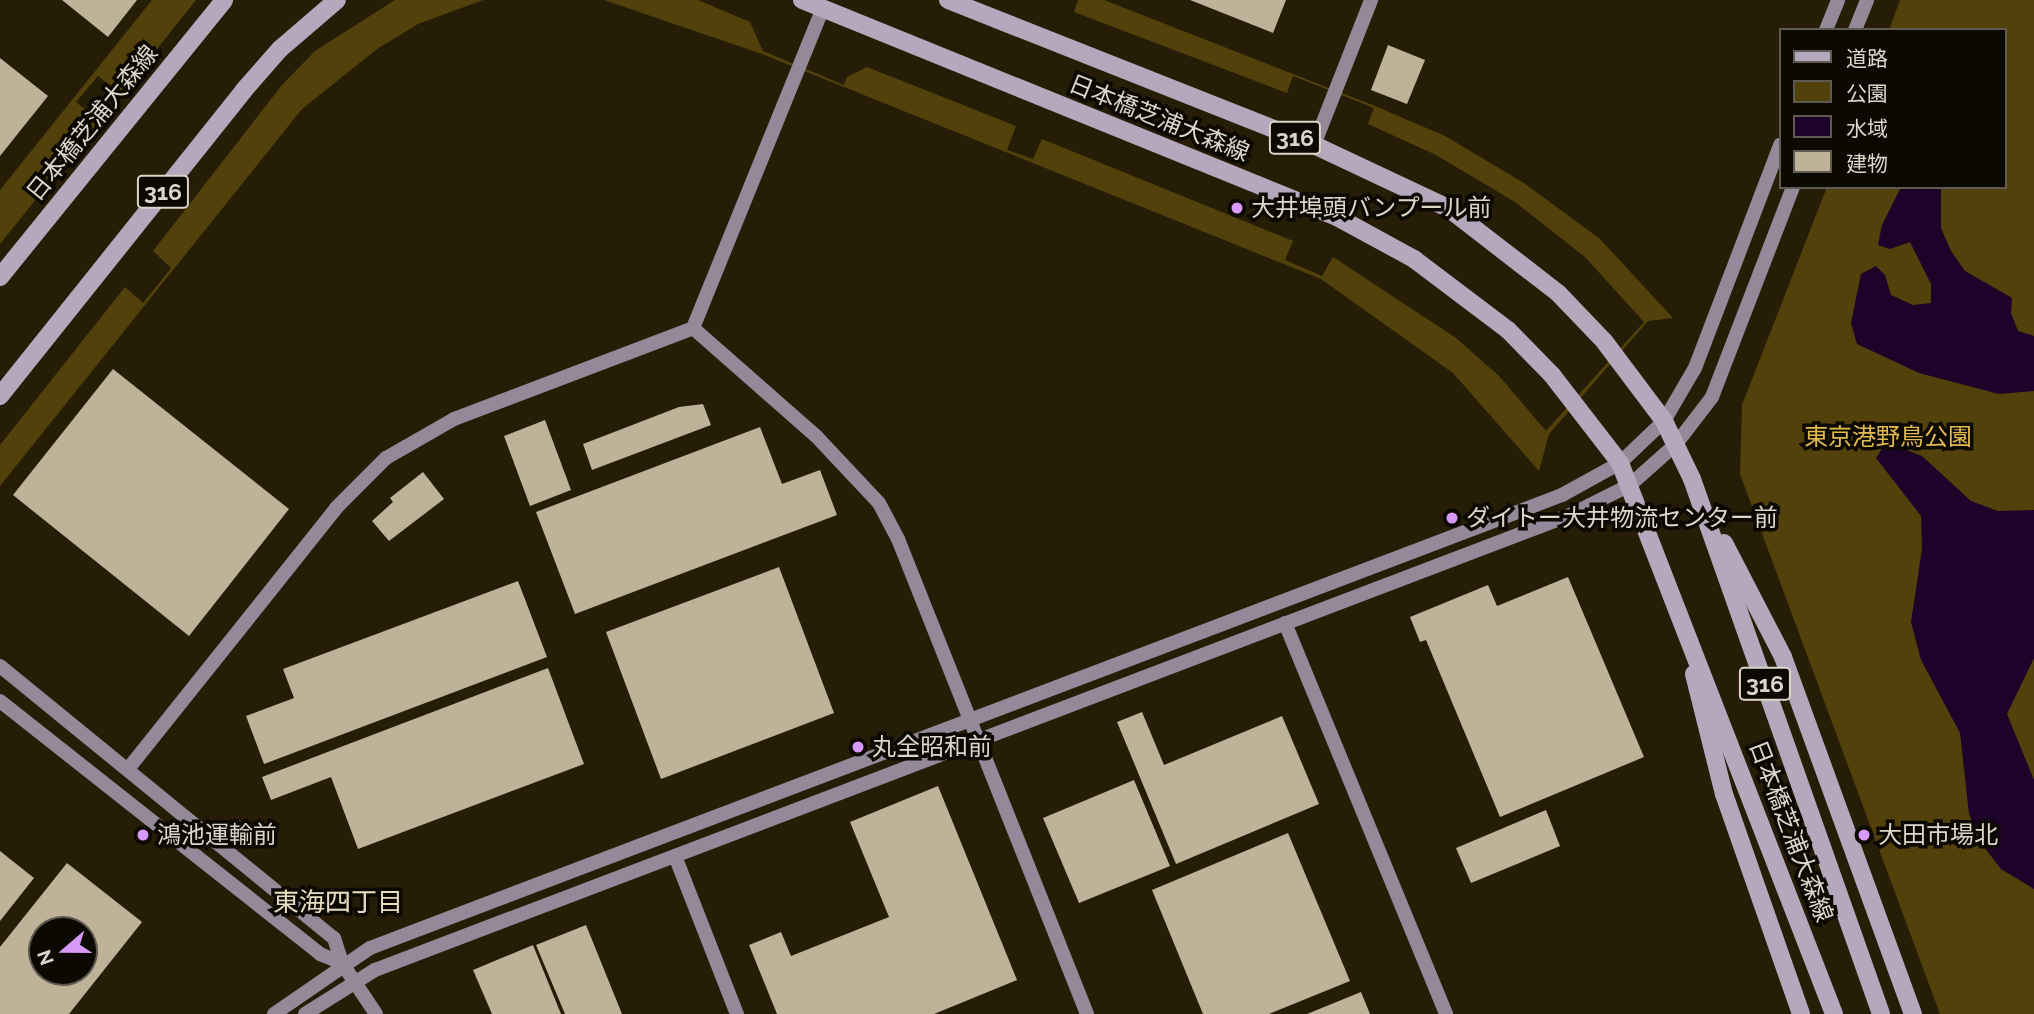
<!DOCTYPE html>
<html>
<head>
<meta charset="utf-8">
<style>
  body { margin:0 }
  #map { position:relative; width:2034px; height:1014px; overflow:hidden; background:#261d07; font-family:Raleway,"Noto Sans JP",sans-serif }
  div>[style] { position:absolute }
  [style*='--x'] { left:calc(var(--x)*1px); top:calc(var(--y)*1px); width:calc(var(--w)*1px); rotate:calc(var(--a)*1deg) }
  .green>* { inset:0; background:#53410b }
  .water>* { inset:0; background:#1d0229 }
  .building>* { inset:0; background:#beb398 }
  .secondary>* { height:14px; margin:-7px; padding:0 7px; transform-origin:7px; border-radius:7px; background:#948999 }
  .primary>* { height:18px; margin:-9px; padding:0 9px; transform-origin:9px; border-radius:9px; background:#b5a7bc }
  .dots>* { width:19px; height:19px; translate:-50% -50%; box-sizing:border-box; border:4px solid #0c0802; border-radius:50% }
  span { translate:-50% -50%; white-space:nowrap; text-align:center; line-height:1.15; -webkit-text-stroke:7px #0c0802; paint-order:stroke }
  .shield-label span { padding:2px 5px; background:#0c0802; border:2px solid; border-radius:5px; -webkit-text-stroke-width:0 }
  .shield-label { font-size:23px; color:#dcd6c9; font-weight:700 }
  .street-label { font-size:24px; color:#dcd6c9 }
  .poi-label { font-size:24px; color:#dcd6c9 }
  .left { translate:0 -50%; text-align:left }
  .park-label { font-size:24px; color:#e1ba50 }
  .neighbourhood-label { font-size:26px; color:#e7dbc0 }
  .legend { position:absolute; left:1779px; top:28px; width:228px; height:161px; box-sizing:border-box; background:#0c0802; border:2px solid #5f5a52; margin:0; padding:9px 12px; list-style:none; font-size:21px; color:#dcd6c9 }
  .legend li { display:flex; align-items:center; gap:14px; height:35px }
  .legend b { width:35px; border:2px solid #5f5a52 }
  .north { position:absolute; left:28px; top:916px; width:70px; height:70px; box-sizing:border-box; background:#0c0802; border:2px solid #5f5a52; border-radius:50%; rotate:250deg; font-size:19px; font-weight:700; line-height:28px; text-align:center; color:#dcd6c9 }
  .north::after { content:''; display:block; margin:auto; width:24px; height:32px; background:#d89af8; clip-path:polygon(50% 0,100% 100%,50% 72%,0 100%) }
</style>
</head>
<body>
<div id="map">
  <div class="green">
    <i style="clip-path:polygon(152px 0,196px 0,121px 94px,98px 76px,76px 102px,99px 121px,0 244px,0 190px)"></i>
    <i style="clip-path:polygon(395px 0,483px 0,418px 24px,377px 49px,302px 109px,0 486px,0 445px,125px 287px,143px 303px,171px 268px,153px 251px,282px 85px,315px 51px)"></i>
    <i style="clip-path:polygon(604px 0,698px 0,750px 22px,763px 51px,844px 85px,847px 77px,867px 67px,1016px 126px,1007px 150px,1033px 159px,1042px 139px,1293px 241px,1285px 260px,1322px 276px,1333px 257px,1456px 338px,1499px 376px,1546px 431px,1644px 322px,1585px 257px,1515px 202px,1436px 155px,1368px 124px,1374px 108px,1293px 76px,1287px 93px,1074px 12px,1078px 0,1104px 0,1375px 106px,1445px 136px,1524px 183px,1600px 239px,1673px 318px,1648px 321px,1549px 434px,1539px 471px,1453px 373px,1321px 279px,762px 54px)"></i>
    <i style="clip-path:polygon(1900px 0,2034px 0,2034px 1014px,1940px 1014px,1740px 474px,1742px 405px,1827px 187px,2004px 187px,2004px 30px,1889px 30px)"></i>
  </div>
  <div class="water">
    <i style="clip-path:polygon(1901px 187px,1941px 187px,1941px 228px,1951px 251px,1965px 271px,2012px 298px,2011px 313px,2018px 331px,2034px 336px,2034px 391px,1999px 394px,1919px 373px,1857px 344px,1851px 323px,1861px 274px,1876px 266px,1885px 275px,1891px 295px,1913px 305px,1931px 303px,1931px 284px,1910px 242px,1890px 249px,1878px 245px,1882px 225px)"></i>
    <i style="clip-path:polygon(1886px 442px,1922px 456px,1971px 501px,1998px 511px,2034px 510px,2034px 658px,2007px 714px,2034px 780px,2034px 889px,2001px 869px,1984px 847px,1969px 814px,1960px 733px,1921px 660px,1911px 622px,1922px 549px,1921px 516px,1876px 458px)"></i>
  </div>
  <div class="building">
    <i style="clip-path:polygon(62px 0,137px 0,108px 37px)"></i>
    <i style="clip-path:polygon(1190px 0,1286px 0,1273px 33px)"></i>
    <i style="clip-path:polygon(1388px 45px,1425px 60px,1407px 104px,1371px 90px)"></i>
    <i style="clip-path:polygon(0 58px,48px 96px,0 156px)"></i>
    <i style="clip-path:polygon(113px 369px,289px 509px,189px 636px,13px 495px)"></i>
    <i style="clip-path:polygon(703px 404px,711px 425px,592px 470px,583px 444px,679px 407px)"></i>
    <i style="clip-path:polygon(545px 420px,571px 490px,530px 506px,504px 436px)"></i>
    <i style="clip-path:polygon(760px 427px,782px 484px,820px 470px,837px 515px,575px 614px,536px 512px)"></i>
    <i style="clip-path:polygon(423px 472px,444px 499px,389px 541px,372px 521px,393px 502px,390px 498px)"></i>
    <i style="clip-path:polygon(779px 567px,834px 713px,661px 779px,606px 632px)"></i>
    <i style="clip-path:polygon(1568px 577px,1644px 757px,1500px 817px,1426px 640px,1420px 642px,1410px 617px,1488px 585px,1497px 606px)"></i>
    <i style="clip-path:polygon(518px 581px,547px 657px,264px 764px,246px 716px,294px 698px,283px 669px)"></i>
    <i style="clip-path:polygon(548px 668px,584px 764px,358px 849px,331px 777px,271px 800px,262px 777px)"></i>
    <i style="clip-path:polygon(1142px 712px,1164px 765px,1282px 716px,1319px 804px,1176px 864px,1117px 722px)"></i>
    <i style="clip-path:polygon(1134px 780px,1170px 866px,1079px 903px,1043px 818px)"></i>
    <i style="clip-path:polygon(938px 786px,1017px 980px,934px 1014px,777px 1014px,749px 945px,781px 932px,791px 956px,889px 917px,850px 822px)"></i>
    <i style="clip-path:polygon(1546px 810px,1560px 846px,1471px 883px,1456px 848px)"></i>
    <i style="clip-path:polygon(1288px 833px,1350px 981px,1269px 1014px,1203px 1014px,1152px 890px)"></i>
    <i style="clip-path:polygon(0 851px,34px 878px,0 921px)"></i>
    <i style="clip-path:polygon(evenodd,67px 863px,142px 922px,69px 1014px,0 1014px,0 947px,67px 863px,42px 930px,84px 930px,84px 972px,42px 972px,42px 930px)"></i>
    <i style="clip-path:polygon(586px 925px,622px 1014px,565px 1014px,536px 945px)"></i>
    <i style="clip-path:polygon(533px 945px,561px 1014px,492px 1014px,473px 970px)"></i>
    <i style="clip-path:polygon(1361px 992px,1370px 1014px,1307px 1014px)"></i>
  </div>
  <div class="secondary">
    <i style="--x:1826;--y:30;--w:32;--a:-68"></i>
    <i style="--x:1855;--y:30;--w:32;--a:-68"></i>
    <i style="--x:1314;--y:145;--w:156;--a:-68.5"></i>
    <i style="--x:693;--y:328;--w:164;--a:41.3"></i>
    <i style="--x:816;--y:436;--w:92;--a:46.8"></i>
    <i style="--x:879;--y:503;--w:41;--a:62.2"></i>
    <i style="--x:898;--y:539;--w:511;--a:68.3"></i>
    <i style="--x:1285;--y:623;--w:423;--a:67.6"></i>
    <i style="--x:0;--y:666;--w:431;--a:39.2"></i>
    <i style="--x:334;--y:938;--w:26;--a:72"></i>
    <i style="--x:342;--y:963;--w:61;--a:56.3"></i>
    <i style="--x:0;--y:701;--w:408;--a:38.3"></i>
    <i style="--x:320;--y:954;--w:24;--a:22"></i>
    <i style="--x:128;--y:769;--w:334;--a:-51.4"></i>
    <i style="--x:336;--y:508;--w:71;--a:-45"></i>
    <i style="--x:386;--y:458;--w:78;--a:-29.8"></i>
    <i style="--x:454;--y:419;--w:256;--a:-20.8"></i>
    <i style="--x:693;--y:328;--w:345;--a:-67.9"></i>
    <i style="--x:675;--y:856;--w:170;--a:68.6"></i>
    <i style="--x:274;--y:1014;--w:116;--a:-34.5"></i>
    <i style="--x:370;--y:948;--w:1275;--a:-20.81"></i>
    <i style="--x:1562;--y:495;--w:66;--a:-28.9"></i>
    <i style="--x:1620;--y:463;--w:61;--a:-43.7"></i>
    <i style="--x:1664;--y:421;--w:61;--a:-59.7"></i>
    <i style="--x:1695;--y:368;--w:239;--a:-69.1"></i>
    <i style="--x:305;--y:1014;--w:83;--a:-32.2"></i>
    <i style="--x:375;--y:970;--w:1279;--a:-20.84"></i>
    <i style="--x:1570;--y:515;--w:67;--a:-26.6"></i>
    <i style="--x:1630;--y:485;--w:62;--a:-41.7"></i>
    <i style="--x:1676;--y:444;--w:59;--a:-52.5"></i>
    <i style="--x:1712;--y:397;--w:225;--a:-68.9"></i>
  </div>
  <div class="primary">
    <i style="--x:802;--y:0;--w:577;--a:22.08"></i>
    <i style="--x:1337;--y:217;--w:88;--a:28.6"></i>
    <i style="--x:1414;--y:259;--w:118;--a:37.1"></i>
    <i style="--x:1508;--y:330;--w:63;--a:45.6"></i>
    <i style="--x:1552;--y:375;--w:111;--a:52.3"></i>
    <i style="--x:1620;--y:463;--w:591;--a:68.77"></i>
    <i style="--x:948;--y:0;--w:394;--a:21.6"></i>
    <i style="--x:1314;--y:145;--w:148;--a:25.2"></i>
    <i style="--x:1448;--y:208;--w:139;--a:37.7"></i>
    <i style="--x:1558;--y:293;--w:66;--a:46.2"></i>
    <i style="--x:1604;--y:341;--w:100;--a:53.1"></i>
    <i style="--x:1664;--y:421;--w:64;--a:64.2"></i>
    <i style="--x:1692;--y:479;--w:567;--a:70.54"></i>
    <i style="--x:0;--y:277;--w:356;--a:-51"></i>
    <i style="--x:0;--y:396;--w:391;--a:-51.4"></i>
    <i style="--x:244;--y:90;--w:55;--a:-48.7"></i>
    <i style="--x:280;--y:49;--w:75;--a:-40.7"></i>
    <i style="--x:1724;--y:543;--w:128;--a:62.6"></i>
    <i style="--x:1783;--y:657;--w:380;--a:70"></i>
    <i style="--x:1694;--y:674;--w:124;--a:76"></i>
    <i style="--x:1724;--y:794;--w:233;--a:70.7"></i>
  </div>
  <div class="dots">
    <i style="left:1237px;top:208px;background:#d89af8"></i>
    <i style="left:1452px;top:518px;background:#d89af8"></i>
    <i style="left:858px;top:747px;background:#d89af8"></i>
    <i style="left:143px;top:835px;background:#d89af8"></i>
    <i style="left:1864px;top:835px;background:#d89af8"></i>
  </div>
  <div class="shield-label">
    <span style="left:1295px;top:138px">316</span>
    <span style="left:163px;top:192px">316</span>
    <span style="left:1765px;top:684px">316</span>
  </div>
  <div class="street-label">
    <span style="left:1159px;top:118px;rotate:22deg">日本橋芝浦大森線</span>
    <span style="left:92px;top:123px;rotate:-51deg">日本橋芝浦大森線</span>
    <span style="left:1791px;top:831px;rotate:69deg">日本橋芝浦大森線</span>
  </div>
  <div class="poi-label">
    <span class="left" style="left:1251px;top:208px">大井埠頭バンプール前</span>
    <span class="left" style="left:1466px;top:518px">ダイトー大井物流センター前</span>
    <span class="left" style="left:872px;top:747px">丸全昭和前</span>
    <span class="left" style="left:157px;top:835px">鴻池運輸前</span>
    <span class="left" style="left:1878px;top:835px">大田市場北</span>
  </div>
  <div class="park-label">
    <span style="left:1888px;top:437px">東京港野鳥公園</span>
  </div>
  <div class="neighbourhood-label">
    <span style="left:338px;top:903px">東海四丁目</span>
  </div>
  <ul class="legend">
  <li><b style="height:9px;background:#b5a7bc"></b>道路</li>
  <li><b style="height:19px;background:#53410b"></b>公園</li>
  <li><b style="height:19px;background:#1d0229"></b>水域</li>
  <li><b style="height:19px;background:#beb398"></b>建物</li>
  </ul>
  <div class="north">N</div>
</div>
</body>
</html>
